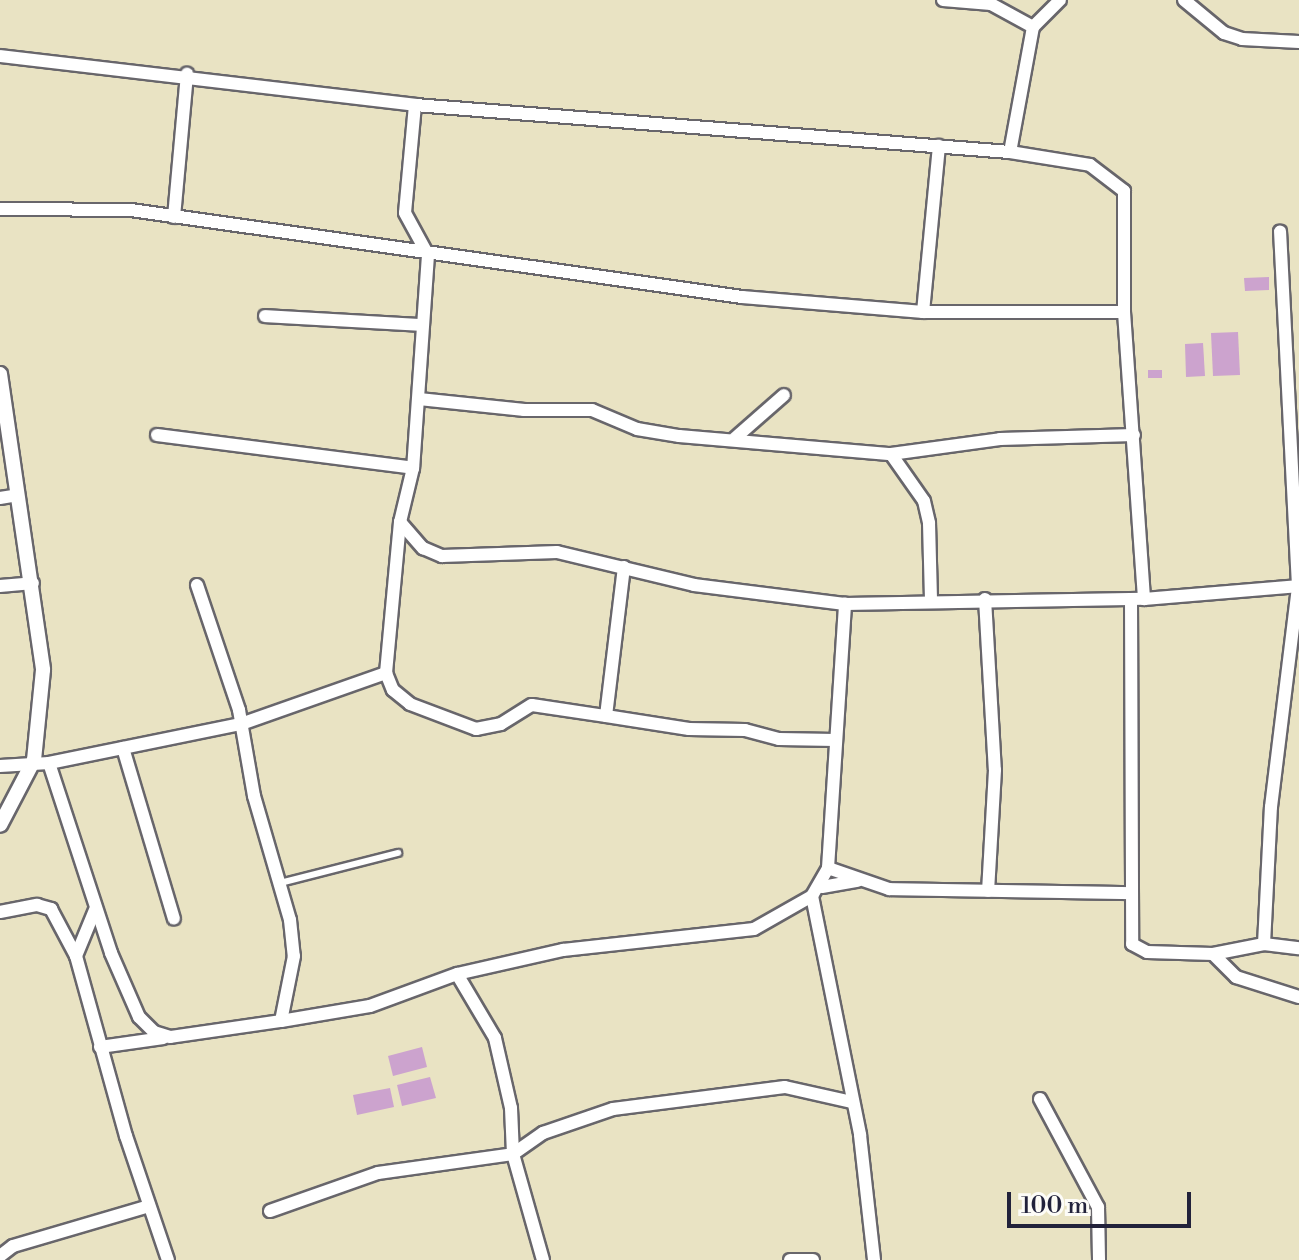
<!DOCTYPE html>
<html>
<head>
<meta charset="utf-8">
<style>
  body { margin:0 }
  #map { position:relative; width:1299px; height:1260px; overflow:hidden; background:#e9e3c3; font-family:"Libre Bodoni",serif }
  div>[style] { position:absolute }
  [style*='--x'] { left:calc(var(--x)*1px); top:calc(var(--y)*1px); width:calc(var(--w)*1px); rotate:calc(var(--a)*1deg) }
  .building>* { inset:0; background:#cca3ce }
  .roads { filter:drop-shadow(2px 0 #68666b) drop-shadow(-2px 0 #68666b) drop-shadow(0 2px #68666b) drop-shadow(0 -2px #68666b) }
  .service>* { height:6px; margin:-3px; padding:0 3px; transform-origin:3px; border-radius:3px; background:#fff }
  .minor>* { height:12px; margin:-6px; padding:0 6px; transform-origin:6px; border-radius:6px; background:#fff }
  .tertiary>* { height:14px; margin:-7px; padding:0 7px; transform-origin:7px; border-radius:7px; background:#fff }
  span { translate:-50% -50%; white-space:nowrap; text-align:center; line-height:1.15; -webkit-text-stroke:6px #fdfcf7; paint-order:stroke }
  .scale { position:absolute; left:1007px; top:1192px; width:184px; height:36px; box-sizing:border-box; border:4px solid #22223b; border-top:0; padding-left:10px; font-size:24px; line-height:28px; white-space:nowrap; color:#22223b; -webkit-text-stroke:6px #fdfcf7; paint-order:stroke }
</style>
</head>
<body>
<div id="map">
  <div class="building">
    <i style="clip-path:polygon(1269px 277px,1269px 290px,1245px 291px,1244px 278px)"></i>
    <i style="clip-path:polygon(1238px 332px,1240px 375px,1213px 376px,1211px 333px)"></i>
    <i style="clip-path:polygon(1203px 343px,1205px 376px,1186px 377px,1185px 344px)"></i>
    <i style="clip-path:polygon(1148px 370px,1162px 370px,1162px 378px,1148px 378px)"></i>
    <i style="clip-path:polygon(422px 1047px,427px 1067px,393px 1076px,388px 1056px)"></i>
    <i style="clip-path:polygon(430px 1077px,436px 1098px,402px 1106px,397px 1085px)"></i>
    <i style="clip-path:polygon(390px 1088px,394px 1107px,357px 1115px,353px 1095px)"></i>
  </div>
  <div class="roads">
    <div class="service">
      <i style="--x:280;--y:883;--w:122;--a:-14.3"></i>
    </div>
    <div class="minor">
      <i style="--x:943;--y:0;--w:48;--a:4.8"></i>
      <i style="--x:991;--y:4;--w:48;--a:28.7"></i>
      <i style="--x:1033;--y:27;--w:127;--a:100.4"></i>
      <i style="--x:1184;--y:0;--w:52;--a:39.5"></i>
      <i style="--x:1224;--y:33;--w:19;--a:18"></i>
      <i style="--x:1242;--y:39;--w:57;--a:3"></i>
      <i style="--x:1033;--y:27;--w:38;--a:-45"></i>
      <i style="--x:0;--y:56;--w:418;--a:6.7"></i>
      <i style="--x:415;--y:105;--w:597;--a:4.52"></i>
      <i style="--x:1010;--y:152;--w:81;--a:9.2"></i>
      <i style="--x:1090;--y:165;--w:43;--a:37.4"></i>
      <i style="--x:1124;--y:191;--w:121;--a:90"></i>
      <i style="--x:1124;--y:312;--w:288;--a:86"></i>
      <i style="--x:415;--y:105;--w:108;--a:95.3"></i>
      <i style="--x:405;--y:213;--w:48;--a:61.3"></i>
      <i style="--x:428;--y:255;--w:214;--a:94"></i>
      <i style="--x:413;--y:468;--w:56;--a:103.5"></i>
      <i style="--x:400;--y:522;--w:152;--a:95.3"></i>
      <i style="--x:386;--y:673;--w:18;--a:68"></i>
      <i style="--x:393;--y:690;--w:22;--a:39"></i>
      <i style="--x:410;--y:704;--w:71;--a:20.7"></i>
      <i style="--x:476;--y:729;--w:25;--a:-11"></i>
      <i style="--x:501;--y:724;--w:36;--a:-32"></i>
      <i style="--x:532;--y:705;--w:75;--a:8.5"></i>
      <i style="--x:0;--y:209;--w:131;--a:0.4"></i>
      <i style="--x:131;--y:210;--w:617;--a:8.1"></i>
      <i style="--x:742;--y:297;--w:182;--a:4.7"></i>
      <i style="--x:923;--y:312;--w:201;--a:0"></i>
      <i style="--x:174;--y:217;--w:144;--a:-84.8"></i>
      <i style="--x:923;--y:312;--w:167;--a:-84.5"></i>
      <i style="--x:265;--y:316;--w:157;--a:3.3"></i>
      <i style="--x:419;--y:399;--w:106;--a:6"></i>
      <i style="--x:524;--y:410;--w:68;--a:0"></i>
      <i style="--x:592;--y:410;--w:49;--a:22.9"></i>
      <i style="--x:637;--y:429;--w:43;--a:9.5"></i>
      <i style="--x:679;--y:436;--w:213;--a:4.9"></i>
      <i style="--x:891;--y:454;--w:110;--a:-7.8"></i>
      <i style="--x:1000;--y:439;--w:134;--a:-1.7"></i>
      <i style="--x:157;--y:435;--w:258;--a:7.3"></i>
      <i style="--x:735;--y:438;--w:65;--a:-41.3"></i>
      <i style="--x:891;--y:454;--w:57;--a:54.9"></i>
      <i style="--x:924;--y:501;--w:23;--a:77"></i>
      <i style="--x:929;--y:523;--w:76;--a:88.5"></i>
      <i style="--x:0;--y:498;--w:18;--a:-9"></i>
      <i style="--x:400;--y:522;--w:35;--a:49"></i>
      <i style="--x:423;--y:548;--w:21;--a:23"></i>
      <i style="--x:442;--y:556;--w:115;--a:-2"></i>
      <i style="--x:557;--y:552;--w:141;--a:13.5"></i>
      <i style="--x:694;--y:585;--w:152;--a:7.2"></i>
      <i style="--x:845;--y:604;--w:299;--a:-1"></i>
      <i style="--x:1144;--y:599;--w:156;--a:-4.8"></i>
      <i style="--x:624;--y:567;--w:150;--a:96.9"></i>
      <i style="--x:606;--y:716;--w:84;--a:8.9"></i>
      <i style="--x:689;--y:729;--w:56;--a:1"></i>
      <i style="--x:745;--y:730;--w:35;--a:15"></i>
      <i style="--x:779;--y:739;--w:56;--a:1"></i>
      <i style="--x:197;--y:585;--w:132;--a:71.4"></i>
      <i style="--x:239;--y:710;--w:87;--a:80.1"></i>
      <i style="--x:254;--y:796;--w:129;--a:73.8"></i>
      <i style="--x:290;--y:920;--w:36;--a:84"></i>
      <i style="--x:294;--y:956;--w:66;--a:101.3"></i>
      <i style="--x:281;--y:1021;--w:90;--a:-9.6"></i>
      <i style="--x:370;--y:1006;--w:93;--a:-20.2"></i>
      <i style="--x:0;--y:586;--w:33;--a:-5"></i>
      <i style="--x:985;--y:599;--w:171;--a:86.7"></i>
      <i style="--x:995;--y:770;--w:121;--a:93.3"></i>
      <i style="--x:1131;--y:599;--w:345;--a:89.8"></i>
      <i style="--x:1132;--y:944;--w:17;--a:28"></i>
      <i style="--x:1147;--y:952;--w:66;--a:1.7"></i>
      <i style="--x:1213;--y:954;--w:52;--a:-11.1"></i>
      <i style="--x:1264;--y:944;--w:137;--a:-87.1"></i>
      <i style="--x:1271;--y:807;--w:223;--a:-83"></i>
      <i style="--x:1298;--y:586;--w:355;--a:-92.9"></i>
      <i style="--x:123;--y:748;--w:178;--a:73.4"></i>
      <i style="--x:49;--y:763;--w:196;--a:-11.5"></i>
      <i style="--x:241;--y:724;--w:154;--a:-19.4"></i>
      <i style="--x:0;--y:766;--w:49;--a:-3.5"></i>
      <i style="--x:49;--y:763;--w:200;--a:71.9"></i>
      <i style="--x:111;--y:953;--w:70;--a:66.4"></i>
      <i style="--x:139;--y:1017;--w:21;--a:45"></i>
      <i style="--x:154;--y:1032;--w:17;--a:17"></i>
      <i style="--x:170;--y:1037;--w:112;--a:-8.2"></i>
      <i style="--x:828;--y:868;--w:265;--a:-86.3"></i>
      <i style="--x:822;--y:887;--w:36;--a:-10"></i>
      <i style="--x:812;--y:896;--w:244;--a:78.6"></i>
      <i style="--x:860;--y:1135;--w:126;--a:83.6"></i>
      <i style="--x:0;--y:912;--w:38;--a:-11"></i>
      <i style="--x:37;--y:905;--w:15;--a:16"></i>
      <i style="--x:51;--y:909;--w:53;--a:62"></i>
      <i style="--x:76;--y:956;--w:187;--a:74.5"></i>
      <i style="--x:126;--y:1136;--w:131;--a:71.3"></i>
      <i style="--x:1264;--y:944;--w:35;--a:7"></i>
      <i style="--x:1213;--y:954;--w:33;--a:45"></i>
      <i style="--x:1236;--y:977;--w:66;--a:17.6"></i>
      <i style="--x:76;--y:956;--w:50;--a:-67.6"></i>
      <i style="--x:100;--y:1047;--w:64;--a:-8.1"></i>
      <i style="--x:1040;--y:1099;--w:123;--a:61.8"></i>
      <i style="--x:1098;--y:1207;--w:53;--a:88.9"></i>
      <i style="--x:270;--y:1211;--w:114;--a:-19.4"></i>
      <i style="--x:378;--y:1173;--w:136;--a:-8"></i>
      <i style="--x:513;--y:1154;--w:37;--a:-35"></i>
      <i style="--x:543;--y:1133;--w:74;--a:-18.9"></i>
      <i style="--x:613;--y:1109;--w:173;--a:-7.3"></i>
      <i style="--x:785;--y:1087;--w:69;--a:12.6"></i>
      <i style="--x:0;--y:1256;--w:16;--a:-38"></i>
      <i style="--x:13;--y:1246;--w:142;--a:-16.4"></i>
      <i style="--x:543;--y:1260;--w:110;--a:-105.8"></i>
      <i style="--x:513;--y:1154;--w:46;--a:-92.5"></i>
      <i style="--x:511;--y:1108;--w:72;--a:-102.9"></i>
      <i style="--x:495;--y:1038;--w:74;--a:-120.7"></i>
      <i style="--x:457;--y:974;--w:109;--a:-12.8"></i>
      <i style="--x:563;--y:950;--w:192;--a:-6.3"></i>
      <i style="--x:754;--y:929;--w:67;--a:-29.6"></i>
      <i style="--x:812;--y:896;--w:32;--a:-60"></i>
      <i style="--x:828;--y:868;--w:65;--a:19"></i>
      <i style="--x:889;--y:889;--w:241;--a:1"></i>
      <i style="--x:790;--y:1260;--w:23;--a:0"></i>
    </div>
    <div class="tertiary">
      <i style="--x:0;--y:374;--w:299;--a:81.7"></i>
      <i style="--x:43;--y:670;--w:90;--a:95.7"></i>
      <i style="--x:34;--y:760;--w:73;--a:117.6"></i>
    </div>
  </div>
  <div class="scale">100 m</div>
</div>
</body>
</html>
